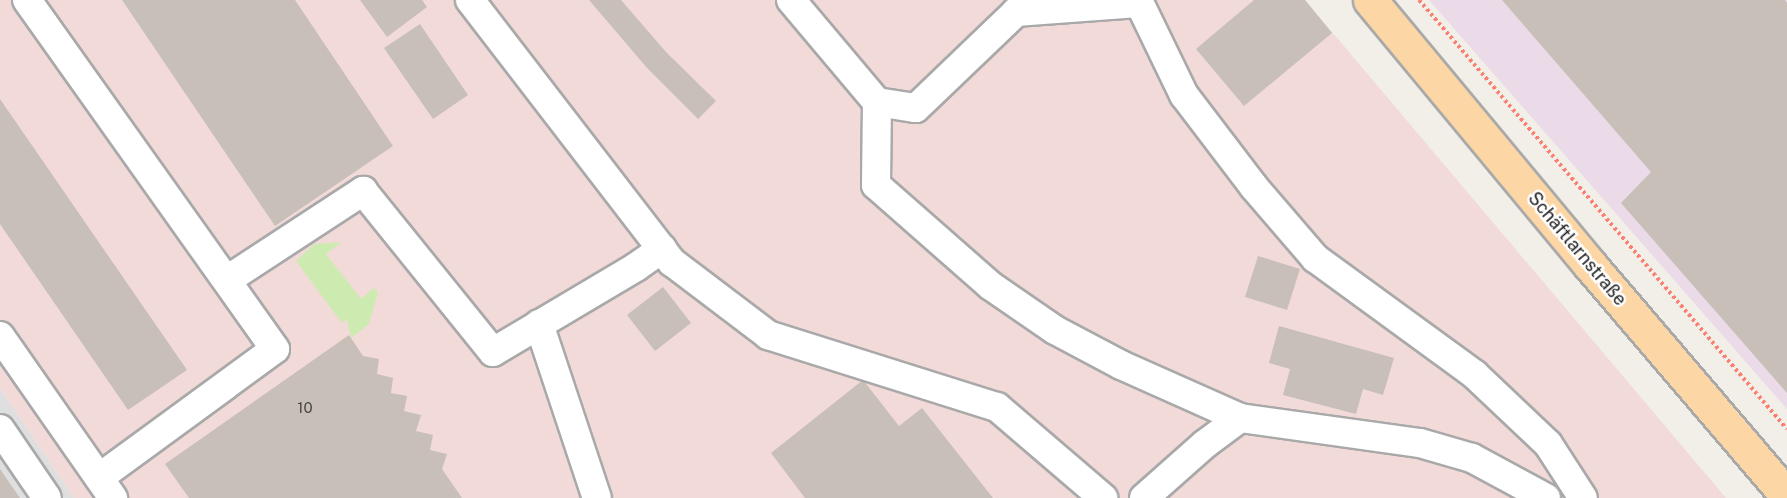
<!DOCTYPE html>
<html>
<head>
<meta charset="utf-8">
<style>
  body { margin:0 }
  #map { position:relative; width:1787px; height:498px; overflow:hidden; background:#f2efe9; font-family:"Public Sans",sans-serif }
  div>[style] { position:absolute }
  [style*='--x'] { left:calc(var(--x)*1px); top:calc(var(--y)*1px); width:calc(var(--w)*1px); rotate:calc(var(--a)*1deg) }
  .residential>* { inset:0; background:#e0dfdf }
  .commercial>* { inset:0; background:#f2dad9 }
  .industrial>* { inset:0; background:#ebdbe8 }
  .grass>* { inset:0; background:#cdebb0 }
  .building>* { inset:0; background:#c7bfb8 }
  .path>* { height:4px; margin-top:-2px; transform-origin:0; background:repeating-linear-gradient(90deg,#fa8072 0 3px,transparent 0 6px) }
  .roads { filter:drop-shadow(2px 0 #a9a9a9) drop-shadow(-2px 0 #a9a9a9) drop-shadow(0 2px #a9a9a9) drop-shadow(0 -2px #a9a9a9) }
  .minor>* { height:28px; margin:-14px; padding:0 14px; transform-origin:14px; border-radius:14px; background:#fff }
  .major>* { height:33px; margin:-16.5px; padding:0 16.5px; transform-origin:16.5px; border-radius:16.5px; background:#fcd6a4 }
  span { translate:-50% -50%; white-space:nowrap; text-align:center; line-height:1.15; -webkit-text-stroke:5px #fff; paint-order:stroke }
  .number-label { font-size:15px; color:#4b4948 }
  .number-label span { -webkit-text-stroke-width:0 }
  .street-label { font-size:18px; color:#222 }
</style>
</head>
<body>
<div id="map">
  <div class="residential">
    <i style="clip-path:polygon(0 388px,74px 498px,0 498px)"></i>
  </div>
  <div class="commercial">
    <i style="clip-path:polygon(0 0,1305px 0,1726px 498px,74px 498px,0 388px)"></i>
  </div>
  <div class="industrial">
    <i style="clip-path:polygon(1429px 0,1787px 0,1787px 409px)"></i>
  </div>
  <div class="grass">
    <i style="clip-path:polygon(342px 242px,326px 254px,361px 299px,374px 288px,378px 292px,369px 324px,351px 338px,347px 319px,342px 323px,296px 261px,314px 244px)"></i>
  </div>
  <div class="building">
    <i style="clip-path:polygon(122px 0,295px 0,393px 146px,275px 226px)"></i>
    <i style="clip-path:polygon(360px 0,422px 0,427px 7px,387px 37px)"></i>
    <i style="clip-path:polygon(589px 0,621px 0,666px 52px,716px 101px,698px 119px,648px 69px)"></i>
    <i style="clip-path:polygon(1254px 0,1305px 0,1332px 33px,1244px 106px,1196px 49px)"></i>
    <i style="clip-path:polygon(1502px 0,1785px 0,1787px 3px,1787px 393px,1621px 203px,1651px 172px)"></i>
    <i style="clip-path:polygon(420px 24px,468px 95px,433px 119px,384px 48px)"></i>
    <i style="clip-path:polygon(0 99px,187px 370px,128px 410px,0 224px)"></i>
    <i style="clip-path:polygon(1258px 256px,1300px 269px,1287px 310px,1245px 297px)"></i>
    <i style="clip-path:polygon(663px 287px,691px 323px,655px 351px,627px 315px)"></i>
    <i style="clip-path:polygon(1279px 326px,1394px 358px,1383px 395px,1363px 389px,1356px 414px,1283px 395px,1290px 369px,1269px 363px)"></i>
    <i style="clip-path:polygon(349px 335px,363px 356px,379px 359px,377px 374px,393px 378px,391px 393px,407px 396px,404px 411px,421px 415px,416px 431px,433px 435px,430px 450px,447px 454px,442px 469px,462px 498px,189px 498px,165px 464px)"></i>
    <i style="clip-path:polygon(863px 380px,899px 426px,922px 408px,993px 498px,805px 498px,771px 453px)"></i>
    <i style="clip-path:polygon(0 469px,20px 498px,0 498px)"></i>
  </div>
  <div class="path">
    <i style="--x:1419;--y:0;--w:565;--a:49.38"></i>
  </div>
  <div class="roads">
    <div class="minor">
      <i style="--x:27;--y:0;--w:428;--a:54.6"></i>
      <i style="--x:275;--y:349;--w:218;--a:143.8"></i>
      <i style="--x:470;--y:0;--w:331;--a:52.4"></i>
      <i style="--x:672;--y:262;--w:121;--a:37.2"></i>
      <i style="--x:768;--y:335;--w:240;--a:17.5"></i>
      <i style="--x:997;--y:407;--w:140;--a:40.6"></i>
      <i style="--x:791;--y:0;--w:133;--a:49.9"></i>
      <i style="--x:877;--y:102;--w:83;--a:90.7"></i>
      <i style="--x:876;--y:185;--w:153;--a:41.3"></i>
      <i style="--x:991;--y:286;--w:78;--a:34.5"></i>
      <i style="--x:1055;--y:330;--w:75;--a:27.9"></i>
      <i style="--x:1121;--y:365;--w:130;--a:24"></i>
      <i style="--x:1138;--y:0;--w:106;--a:64.2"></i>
      <i style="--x:1184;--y:95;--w:116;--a:52.7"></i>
      <i style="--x:1254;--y:187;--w:94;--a:49.3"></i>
      <i style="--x:1315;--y:258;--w:197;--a:36.1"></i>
      <i style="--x:1474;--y:374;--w:102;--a:43.4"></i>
      <i style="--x:1548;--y:444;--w:64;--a:57.1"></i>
      <i style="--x:877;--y:102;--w:39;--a:9"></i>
      <i style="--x:916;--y:108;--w:139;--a:-43.8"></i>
      <i style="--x:1016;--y:12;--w:122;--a:-4.2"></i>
      <i style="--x:227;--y:280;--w:163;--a:-33.2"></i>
      <i style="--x:363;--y:191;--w:207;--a:51.1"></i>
      <i style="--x:493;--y:352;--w:166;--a:-30.7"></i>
      <i style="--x:636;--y:267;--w:32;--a:-35"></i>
      <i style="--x:539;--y:324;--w:183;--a:71.6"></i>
      <i style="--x:0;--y:336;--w:198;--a:55.1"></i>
      <i style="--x:0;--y:429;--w:83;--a:55.7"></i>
      <i style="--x:1144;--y:498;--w:81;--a:-41.5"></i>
      <i style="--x:1205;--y:444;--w:44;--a:-36.6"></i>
      <i style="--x:1240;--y:418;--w:182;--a:7.9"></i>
      <i style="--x:1420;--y:443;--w:54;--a:16.1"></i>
      <i style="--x:1472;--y:458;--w:84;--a:28.4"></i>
    </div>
    <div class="major">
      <i style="--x:1370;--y:0;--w:344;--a:50.3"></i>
      <i style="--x:1590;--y:265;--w:304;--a:49.5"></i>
    </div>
  </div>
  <div class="number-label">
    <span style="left:305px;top:408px">10</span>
  </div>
  <div class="street-label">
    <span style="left:1577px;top:249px;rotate:50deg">Schäftlarnstraße</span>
  </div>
</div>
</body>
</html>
